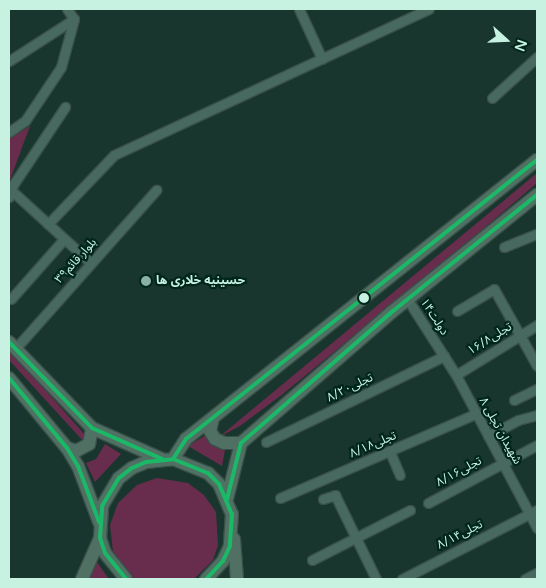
<!DOCTYPE html>
<html>
<head>
<meta charset="utf-8">
<style>
  body { margin:0 }
  #map { position:relative; width:546px; height:588px; overflow:hidden; background:#19362e; font-family:"Varela Round","Noto Sans Arabic",sans-serif }
  div>[style] { position:absolute }
  [style*='--x'] { left:calc(var(--x)*1px); top:calc(var(--y)*1px); width:calc(var(--w)*1px); rotate:calc(var(--a)*1deg) }
  .green>* { inset:0; background:#682c4c }
  .roads { filter:drop-shadow(1px 0 #395048) drop-shadow(-1px 0 #395048) drop-shadow(0 1px #395048) drop-shadow(0 -1px #395048) }
  .street>* { height:9px; margin:-4.5px; padding:0 4.5px; transform-origin:4.5px; border-radius:4.5px; background:#48695f }
  .secondary>* { height:12px; margin:-6px; padding:0 6px; transform-origin:6px; border-radius:6px; background:#517064 }
  .bus-1>* { height:4px; margin:-2px; padding:0 2px; transform-origin:2px; border-radius:2px; background:#1ab867 }
  .dots>* { width:14px; height:14px; translate:-50% -50%; box-sizing:border-box; border:2px solid #00261b; border-radius:50% }
  span { translate:-50% -50%; white-space:nowrap; text-align:center; line-height:1.15; -webkit-text-stroke:4.5px #00261b; paint-order:stroke }
  .street-label { font-size:12px; color:#c7f2e2 }
  .poi-label { font-size:12px; color:#c7f2e2; font-weight:700 }
  .left { translate:0 -50%; text-align:left }
  .frame { position:absolute; inset:0; border:10px solid #c7f2e2; pointer-events:none }
  .north { position:absolute; left:481px; top:15px; width:50px; height:50px; -webkit-text-stroke:4px #00261b; paint-order:stroke; rotate:110deg; font-size:14px; font-weight:700; line-height:20px; text-align:center; color:#c7f2e2 }
  .north::after { content:''; display:block; margin:auto; width:18px; height:22px; background:#c7f2e2; clip-path:polygon(50% 0,100% 100%,50% 72%,0 100%) }
</style>
</head>
<body>
<div id="map">
  <div class="green">
    <i style="clip-path:polygon(30px 126px,10px 180px,9px 185px,9px 139px)"></i>
    <i style="clip-path:polygon(537px 173px,537px 183px,483px 229px,283px 394px,240px 426px,219px 437px)"></i>
    <i style="clip-path:polygon(9px 349px,86px 436px,83px 441px,9px 360px)"></i>
    <i style="clip-path:polygon(206px 435px,209px 442px,225px 450px,222px 466px,188px 446px)"></i>
    <i style="clip-path:polygon(105px 444px,121px 454px,95px 482px,86px 463px,96px 459px)"></i>
    <i style="clip-path:polygon(157px 478px,188px 483px,204px 495px,216px 512px,218px 545px,213px 560px,194px 579px,135px 579px,120px 566px,113px 552px,110px 525px,118px 503px,137px 485px)"></i>
    <i style="clip-path:polygon(94px 558px,109px 579px,88px 579px)"></i>
  </div>
  <div class="roads">
    <div class="street">
      <i style="--x:67;--y:9;--w:12;--a:55"></i>
      <i style="--x:299;--y:9;--w:55;--a:65.3"></i>
      <i style="--x:9;--y:61;--w:77;--a:-32.9"></i>
      <i style="--x:492;--y:98;--w:61;--a:-42.3"></i>
      <i style="--x:9;--y:132;--w:19;--a:-35"></i>
      <i style="--x:25;--y:121;--w:65;--a:-56.3"></i>
      <i style="--x:61;--y:67;--w:50;--a:-74.8"></i>
      <i style="--x:11;--y:190;--w:108;--a:42.4"></i>
      <i style="--x:9;--y:197;--w:13;--a:-72"></i>
      <i style="--x:13;--y:185;--w:94;--a:-56.3"></i>
      <i style="--x:48;--y:224;--w:95;--a:-46.3"></i>
      <i style="--x:114;--y:155;--w:347;--a:-24.9"></i>
      <i style="--x:504;--y:247;--w:35;--a:-22"></i>
      <i style="--x:11;--y:299;--w:80;--a:-48.5"></i>
      <i style="--x:408;--y:300;--w:89;--a:57.4"></i>
      <i style="--x:456;--y:375;--w:173;--a:62.1"></i>
      <i style="--x:457;--y:311;--w:43;--a:-30.7"></i>
      <i style="--x:494;--y:289;--w:88;--a:60.8"></i>
      <i style="--x:15;--y:349;--w:213;--a:-48.4"></i>
      <i style="--x:456;--y:375;--w:95;--a:-31.7"></i>
      <i style="--x:514;--y:400;--w:25;--a:-26"></i>
      <i style="--x:488;--y:436;--w:34;--a:-28"></i>
      <i style="--x:518;--y:420;--w:20;--a:-15"></i>
      <i style="--x:266;--y:442;--w:198;--a:-25.8"></i>
      <i style="--x:390;--y:452;--w:25;--a:67"></i>
      <i style="--x:280;--y:498;--w:212;--a:-23.3"></i>
      <i style="--x:323;--y:499;--w:13;--a:-18"></i>
      <i style="--x:335;--y:495;--w:93;--a:64"></i>
      <i style="--x:428;--y:503;--w:123;--a:-28"></i>
      <i style="--x:312;--y:560;--w:110;--a:-27"></i>
      <i style="--x:402;--y:579;--w:152;--a:-27.1"></i>
      <i style="--x:525;--y:579;--w:13;--a:-27"></i>
    </div>
    <div class="secondary">
      <i style="--x:9;--y:342;--w:120;--a:46"></i>
      <i style="--x:92;--y:428;--w:77;--a:23.9"></i>
      <i style="--x:9;--y:378;--w:91;--a:50.4"></i>
      <i style="--x:67;--y:448;--w:21;--a:59"></i>
      <i style="--x:78;--y:466;--w:60;--a:69.4"></i>
      <i style="--x:213;--y:418;--w:13;--a:103"></i>
      <i style="--x:210;--y:431;--w:9;--a:58"></i>
      <i style="--x:215;--y:439;--w:10;--a:24"></i>
      <i style="--x:224;--y:443;--w:17;--a:0"></i>
      <i style="--x:67;--y:448;--w:9;--a:18"></i>
      <i style="--x:76;--y:451;--w:15;--a:-28"></i>
      <i style="--x:89;--y:444;--w:16;--a:-79"></i>
      <i style="--x:173;--y:459;--w:24;--a:-57"></i>
      <i style="--x:186;--y:439;--w:448;--a:-38.5"></i>
      <i style="--x:227;--y:499;--w:58;--a:-76"></i>
      <i style="--x:241;--y:443;--w:201;--a:-41"></i>
      <i style="--x:393;--y:311;--w:185;--a:-38.9"></i>
      <i style="--x:234;--y:539;--w:40;--a:85.7"></i>
      <i style="--x:82;--y:579;--w:45;--a:-66.3"></i>
      <i style="--x:126;--y:579;--w:33;--a:-129"></i>
      <i style="--x:105;--y:553;--w:16;--a:-108"></i>
      <i style="--x:100;--y:538;--w:32;--a:-86"></i>
      <i style="--x:102;--y:506;--w:33;--a:-59"></i>
      <i style="--x:119;--y:478;--w:16;--a:-38"></i>
      <i style="--x:132;--y:468;--w:15;--a:-23"></i>
      <i style="--x:146;--y:462;--w:27;--a:-6"></i>
      <i style="--x:173;--y:459;--w:38;--a:22"></i>
      <i style="--x:208;--y:473;--w:16;--a:45"></i>
      <i style="--x:219;--y:484;--w:33;--a:67"></i>
      <i style="--x:232;--y:514;--w:32;--a:94"></i>
      <i style="--x:230;--y:546;--w:17;--a:115"></i>
      <i style="--x:223;--y:561;--w:25;--a:133"></i>
    </div>
  </div>
  <div class="bus-1">
    <i style="--x:9;--y:342;--w:120;--a:46"></i>
    <i style="--x:92;--y:428;--w:77;--a:23.9"></i>
    <i style="--x:9;--y:378;--w:91;--a:50.4"></i>
    <i style="--x:67;--y:448;--w:21;--a:59"></i>
    <i style="--x:78;--y:466;--w:60;--a:69.4"></i>
    <i style="--x:173;--y:459;--w:24;--a:-57"></i>
    <i style="--x:186;--y:439;--w:448;--a:-38.5"></i>
    <i style="--x:227;--y:499;--w:58;--a:-76"></i>
    <i style="--x:241;--y:443;--w:201;--a:-41"></i>
    <i style="--x:393;--y:311;--w:185;--a:-38.9"></i>
    <i style="--x:126;--y:579;--w:33;--a:-129"></i>
    <i style="--x:105;--y:553;--w:16;--a:-108"></i>
    <i style="--x:100;--y:538;--w:32;--a:-86"></i>
    <i style="--x:102;--y:506;--w:33;--a:-59"></i>
    <i style="--x:119;--y:478;--w:16;--a:-38"></i>
    <i style="--x:132;--y:468;--w:15;--a:-23"></i>
    <i style="--x:146;--y:462;--w:27;--a:-6"></i>
    <i style="--x:173;--y:459;--w:38;--a:22"></i>
    <i style="--x:208;--y:473;--w:16;--a:45"></i>
    <i style="--x:219;--y:484;--w:33;--a:67"></i>
    <i style="--x:232;--y:514;--w:32;--a:94"></i>
    <i style="--x:230;--y:546;--w:17;--a:115"></i>
    <i style="--x:223;--y:561;--w:25;--a:133"></i>
  </div>
  <div class="dots">
    <i style="left:146px;top:281px;background:#8ab0a3"></i>
    <i style="left:364px;top:298px;background:#c7f2e2"></i>
  </div>
  <div class="street-label">
    <span style="left:76px;top:261px;rotate:-48deg">بلوار قائم۳۹</span>
    <span style="left:434px;top:317px;rotate:57deg">۱۴دولت</span>
    <span style="left:490px;top:339px;rotate:-32deg">تجلی۱۶/۸</span>
    <span style="left:350px;top:388px;rotate:-26deg">تجلی۸/۲۰</span>
    <span style="left:500px;top:431px;rotate:61deg">شهیدان تجلی ۸</span>
    <span style="left:373px;top:445px;rotate:-23deg">تجلی۸/۱۸</span>
    <span style="left:459px;top:472px;rotate:-28deg">تجلی۸/۱۶</span>
    <span style="left:460px;top:535px;rotate:-27deg">تجلی۸‌/۱۴</span>
  </div>
  <div class="poi-label">
    <span class="left" style="left:156px;top:281px">حسینیه خلاری ها</span>
  </div>
  <div class="frame"></div>
  <div class="north">N</div>
</div>
</body>
</html>
